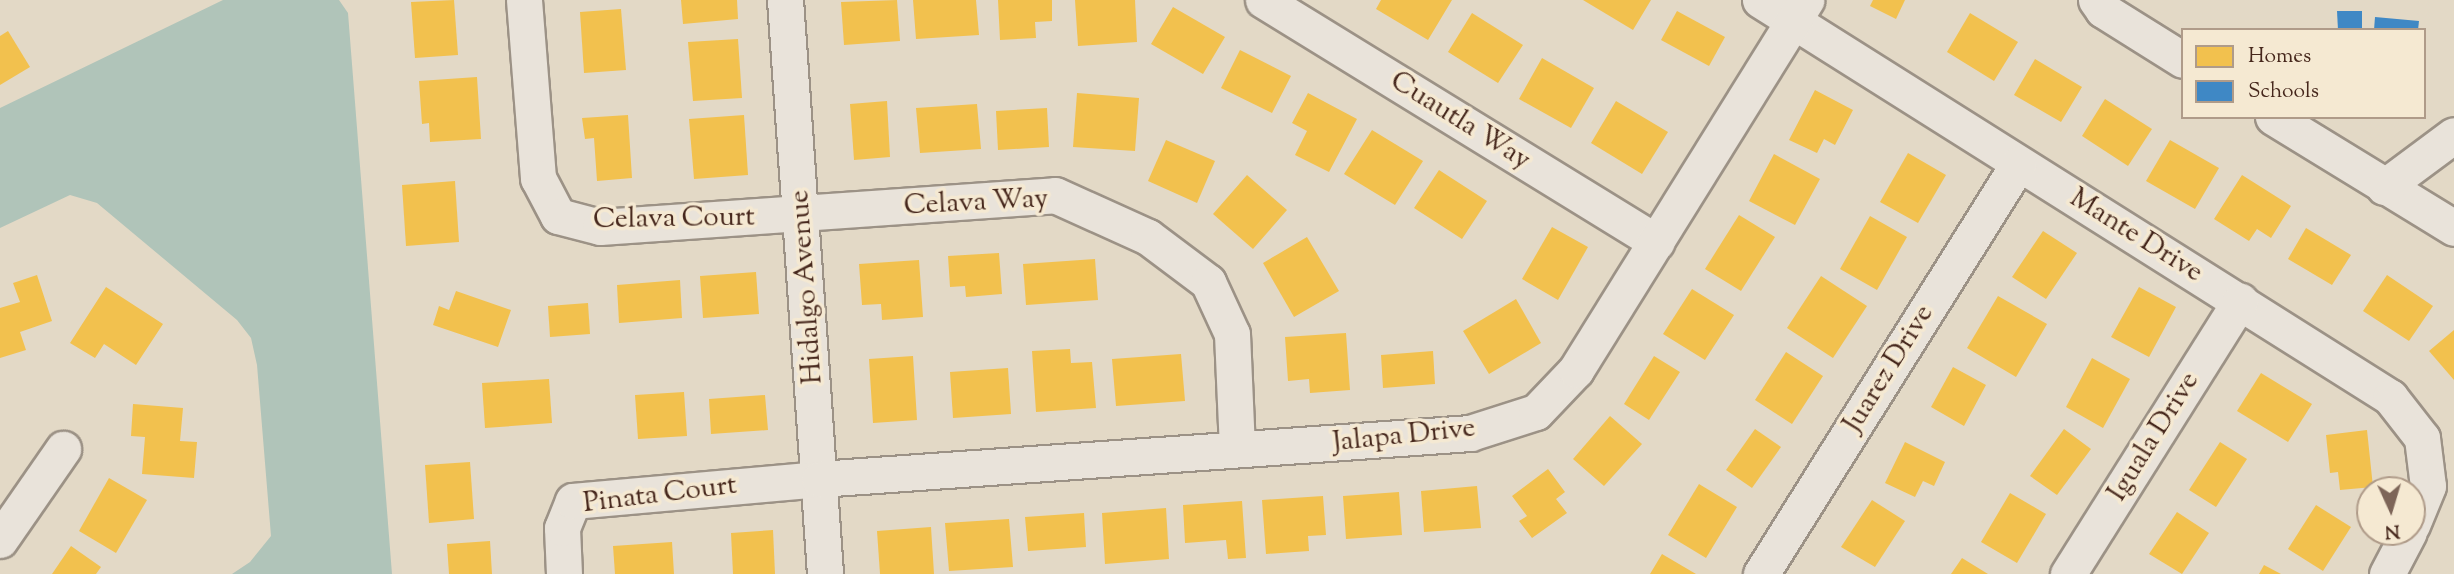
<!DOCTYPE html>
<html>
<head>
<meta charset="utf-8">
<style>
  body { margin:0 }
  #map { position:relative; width:2454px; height:574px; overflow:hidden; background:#e3d9c6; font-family:"Sorts Mill Goudy",serif }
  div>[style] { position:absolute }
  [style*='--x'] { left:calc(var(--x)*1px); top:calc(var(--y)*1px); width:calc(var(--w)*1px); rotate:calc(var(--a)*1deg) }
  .water>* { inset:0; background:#b0c4b9 }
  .homes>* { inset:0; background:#f2c14e }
  .schools>* { inset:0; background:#3f88c5 }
  .roads { filter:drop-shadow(2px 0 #9c9286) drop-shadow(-2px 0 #9c9286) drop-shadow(0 2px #9c9286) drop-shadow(0 -2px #9c9286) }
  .minor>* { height:35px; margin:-17.5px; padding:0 17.5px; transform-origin:17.5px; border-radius:17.5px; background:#e9e3da }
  span { translate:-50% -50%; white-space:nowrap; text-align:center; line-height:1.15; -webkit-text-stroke:7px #f5e9d2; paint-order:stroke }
  .street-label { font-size:28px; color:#46271c }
  .legend { position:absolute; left:2181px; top:28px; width:245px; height:91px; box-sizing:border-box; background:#f5e9d2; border:2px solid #af9b89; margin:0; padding:9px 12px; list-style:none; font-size:21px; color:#46271c }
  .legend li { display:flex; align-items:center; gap:14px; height:35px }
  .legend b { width:35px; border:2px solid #af9b89 }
  .north { position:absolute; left:2356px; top:476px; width:70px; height:70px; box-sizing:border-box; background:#f5e9d2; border:2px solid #af9b89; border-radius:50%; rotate:176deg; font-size:19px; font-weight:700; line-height:28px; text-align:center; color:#46271c }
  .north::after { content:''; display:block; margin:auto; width:24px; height:32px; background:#7d6558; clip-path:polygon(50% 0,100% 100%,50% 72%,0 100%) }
</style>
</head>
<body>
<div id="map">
  <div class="water">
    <i style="clip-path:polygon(223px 0,339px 0,348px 13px,392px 574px,232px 574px,250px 562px,271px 536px,257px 365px,251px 338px,237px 320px,97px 203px,70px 195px,0 228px,0 108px)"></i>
  </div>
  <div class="homes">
    <i style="clip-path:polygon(454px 0,458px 55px,415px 58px,411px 2px)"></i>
    <i style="clip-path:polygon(681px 0,737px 0,738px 19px,683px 24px)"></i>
    <i style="clip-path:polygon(897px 0,900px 41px,844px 45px,841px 2px)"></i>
    <i style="clip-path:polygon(913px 0,976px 0,979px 35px,916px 39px)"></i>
    <i style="clip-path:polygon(998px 0,1052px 0,1052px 21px,1035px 22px,1036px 38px,1000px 40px)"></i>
    <i style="clip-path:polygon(1075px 0,1135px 0,1137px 42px,1078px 46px)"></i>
    <i style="clip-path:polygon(1381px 0,1452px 0,1428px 40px,1376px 9px)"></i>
    <i style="clip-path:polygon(1583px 0,1651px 0,1633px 30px)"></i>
    <i style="clip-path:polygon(1873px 0,1905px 0,1896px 19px,1870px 6px)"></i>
    <i style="clip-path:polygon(1173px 7px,1225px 37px,1203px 74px,1151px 44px)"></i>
    <i style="clip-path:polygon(621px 9px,626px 70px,584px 73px,580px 12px)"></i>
    <i style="clip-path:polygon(1677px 11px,1725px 37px,1709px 66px,1661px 40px)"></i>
    <i style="clip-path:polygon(1472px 13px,1523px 45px,1498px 83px,1448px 52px)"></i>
    <i style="clip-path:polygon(1970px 13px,2018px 42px,1994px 81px,1947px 52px)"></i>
    <i style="clip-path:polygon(8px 31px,30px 67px,0 85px,0 36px)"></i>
    <i style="clip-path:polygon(738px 39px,742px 98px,693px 101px,688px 42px)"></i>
    <i style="clip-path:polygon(1240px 50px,1291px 76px,1272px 113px,1221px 88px)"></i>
    <i style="clip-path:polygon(1542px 58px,1594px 88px,1571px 128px,1519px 99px)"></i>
    <i style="clip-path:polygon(2035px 59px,2082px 87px,2061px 122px,2014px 95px)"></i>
    <i style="clip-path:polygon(477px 77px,481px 139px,430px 142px,429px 123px,422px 124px,419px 81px)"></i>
    <i style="clip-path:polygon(1815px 90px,1853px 110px,1835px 145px,1824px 139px,1817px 153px,1789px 140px)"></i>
    <i style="clip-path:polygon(1077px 93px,1139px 98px,1135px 151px,1073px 147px)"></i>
    <i style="clip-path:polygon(1308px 93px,1357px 119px,1329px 172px,1295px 155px,1307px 131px,1292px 123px)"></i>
    <i style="clip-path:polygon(2105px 99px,2152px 129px,2128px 166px,2082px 136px)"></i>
    <i style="clip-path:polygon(887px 101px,890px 157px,854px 160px,850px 104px)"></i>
    <i style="clip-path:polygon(1616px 101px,1668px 132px,1642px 174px,1591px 143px)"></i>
    <i style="clip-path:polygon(977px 104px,981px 149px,920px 153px,916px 108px)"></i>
    <i style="clip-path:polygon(1047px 108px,1049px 147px,998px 150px,996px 111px)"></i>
    <i style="clip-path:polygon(628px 115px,632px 178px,597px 181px,594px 138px,585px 139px,582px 118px)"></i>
    <i style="clip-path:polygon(744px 115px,748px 175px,694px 179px,689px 119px)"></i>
    <i style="clip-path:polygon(1372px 130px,1423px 161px,1395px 205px,1344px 174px)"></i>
    <i style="clip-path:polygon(1166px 140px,1215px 161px,1197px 203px,1148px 181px)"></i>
    <i style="clip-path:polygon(2170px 140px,2219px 168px,2195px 209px,2146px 181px)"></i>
    <i style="clip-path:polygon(1908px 153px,1946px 175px,1918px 223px,1880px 202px)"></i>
    <i style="clip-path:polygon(1774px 154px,1820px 179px,1795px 225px,1749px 201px)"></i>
    <i style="clip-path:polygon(1439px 170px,1487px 201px,1462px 239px,1414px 208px)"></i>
    <i style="clip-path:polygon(1247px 175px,1287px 210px,1253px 249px,1213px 214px)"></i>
    <i style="clip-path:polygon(2242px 175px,2291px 206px,2271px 238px,2257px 229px,2249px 241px,2214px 219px)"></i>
    <i style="clip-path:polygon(455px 181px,459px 242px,406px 246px,402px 185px)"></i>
    <i style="clip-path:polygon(1739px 215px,1775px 237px,1741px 291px,1705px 269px)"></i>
    <i style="clip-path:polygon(1870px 216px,1907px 237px,1877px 290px,1840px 269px)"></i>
    <i style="clip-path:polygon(1552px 227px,1588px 247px,1558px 300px,1522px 279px)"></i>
    <i style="clip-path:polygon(2306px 228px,2351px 255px,2332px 285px,2288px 259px)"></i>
    <i style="clip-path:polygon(2043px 231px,2077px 253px,2046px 299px,2012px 277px)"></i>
    <i style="clip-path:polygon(1307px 237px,1339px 291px,1294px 317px,1263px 263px)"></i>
    <i style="clip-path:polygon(999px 253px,1002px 294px,966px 297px,965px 286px,950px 287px,948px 256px)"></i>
    <i style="clip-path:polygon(1095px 259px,1098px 300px,1026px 305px,1023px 264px)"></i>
    <i style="clip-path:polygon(919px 260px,923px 317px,882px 320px,881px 304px,862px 305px,859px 264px)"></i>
    <i style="clip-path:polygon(756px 272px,759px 314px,703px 318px,700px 276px)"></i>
    <i style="clip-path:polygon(37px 275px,52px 321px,20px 332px,26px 350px,0 358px,0 308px,20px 302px,13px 283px)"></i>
    <i style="clip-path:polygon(2387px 275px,2433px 306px,2409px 341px,2363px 311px)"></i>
    <i style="clip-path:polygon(1821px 276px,1867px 306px,1833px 358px,1787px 328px)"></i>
    <i style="clip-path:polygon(680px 280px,682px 318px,619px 323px,617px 285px)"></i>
    <i style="clip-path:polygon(106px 287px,163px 324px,136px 365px,104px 344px,95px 358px,70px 343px)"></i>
    <i style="clip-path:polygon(2139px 287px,2176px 307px,2149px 357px,2111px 337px)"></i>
    <i style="clip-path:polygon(1692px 289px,1734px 315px,1705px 360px,1663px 334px)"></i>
    <i style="clip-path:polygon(456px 291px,511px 310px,498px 347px,433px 325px,439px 306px,449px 310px)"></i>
    <i style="clip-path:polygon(1998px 296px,2047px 324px,2016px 377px,1967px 348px)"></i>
    <i style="clip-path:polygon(1516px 299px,1541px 343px,1489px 374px,1463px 331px)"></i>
    <i style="clip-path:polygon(588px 303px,590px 334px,550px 337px,548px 306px)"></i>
    <i style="clip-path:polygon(2454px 330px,2454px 380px,2429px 351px)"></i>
    <i style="clip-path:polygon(1346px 333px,1350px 390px,1310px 393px,1309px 379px,1288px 381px,1285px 337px)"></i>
    <i style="clip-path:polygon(1070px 349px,1071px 363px,1092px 362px,1096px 408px,1036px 412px,1032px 351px)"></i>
    <i style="clip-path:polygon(1433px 351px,1435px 384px,1383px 388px,1381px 355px)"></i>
    <i style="clip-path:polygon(1786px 352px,1823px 376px,1792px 424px,1755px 400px)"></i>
    <i style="clip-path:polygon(1181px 354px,1185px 401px,1116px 406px,1112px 359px)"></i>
    <i style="clip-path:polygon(913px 356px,917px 420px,873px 423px,869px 359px)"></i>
    <i style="clip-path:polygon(1654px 356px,1680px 372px,1649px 420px,1624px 404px)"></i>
    <i style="clip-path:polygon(2092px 358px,2130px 379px,2103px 428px,2066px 407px)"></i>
    <i style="clip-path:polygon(1953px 367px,1986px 385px,1964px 426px,1931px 407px)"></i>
    <i style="clip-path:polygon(1008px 368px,1011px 414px,953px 418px,950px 372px)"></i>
    <i style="clip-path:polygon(2261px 373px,2312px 404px,2288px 442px,2237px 411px)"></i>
    <i style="clip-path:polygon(549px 379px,552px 423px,485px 428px,482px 383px)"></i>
    <i style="clip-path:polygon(684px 392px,687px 436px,638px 439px,635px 395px)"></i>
    <i style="clip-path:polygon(765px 395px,768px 430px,711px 434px,709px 399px)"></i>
    <i style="clip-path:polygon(133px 404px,183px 408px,180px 441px,197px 442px,194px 478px,142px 474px,145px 437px,131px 436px)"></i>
    <i style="clip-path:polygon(1610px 416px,1642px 444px,1604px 486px,1573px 459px)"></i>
    <i style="clip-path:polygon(1755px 429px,1781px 447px,1752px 488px,1726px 470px)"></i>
    <i style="clip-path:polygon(2064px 429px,2091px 449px,2057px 495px,2030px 476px)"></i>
    <i style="clip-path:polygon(2367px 430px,2373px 487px,2340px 490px,2338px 472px,2330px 473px,2326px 435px)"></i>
    <i style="clip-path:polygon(1905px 442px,1945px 462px,1934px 486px,1923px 481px,1915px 497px,1885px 483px)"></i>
    <i style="clip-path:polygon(2220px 442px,2247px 459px,2216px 507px,2189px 490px)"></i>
    <i style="clip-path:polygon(470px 462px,474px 519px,429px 523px,425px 465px)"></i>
    <i style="clip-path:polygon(1548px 469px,1565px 492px,1556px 499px,1567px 513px,1532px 538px,1519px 521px,1527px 516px,1512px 496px)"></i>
    <i style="clip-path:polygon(109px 478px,147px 500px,116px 553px,79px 531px)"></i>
    <i style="clip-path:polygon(1699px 484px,1737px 507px,1706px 558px,1668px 535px)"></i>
    <i style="clip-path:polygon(1477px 486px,1481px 528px,1424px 532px,1421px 491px)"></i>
    <i style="clip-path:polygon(1399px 492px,1402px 535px,1346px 539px,1343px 496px)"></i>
    <i style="clip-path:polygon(2010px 493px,2046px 514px,2017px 563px,1981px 542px)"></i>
    <i style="clip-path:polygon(1323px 496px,1326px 535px,1308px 536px,1309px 551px,1266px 554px,1262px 500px)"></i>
    <i style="clip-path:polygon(1872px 500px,1905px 521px,1875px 567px,1841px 547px)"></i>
    <i style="clip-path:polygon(1242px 501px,1246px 558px,1228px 559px,1226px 540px,1185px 543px,1183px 505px)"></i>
    <i style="clip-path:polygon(2316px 505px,2351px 527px,2323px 571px,2288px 549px)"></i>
    <i style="clip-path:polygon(1166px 508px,1169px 559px,1105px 564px,1102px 513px)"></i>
    <i style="clip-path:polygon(2177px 512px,2209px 533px,2182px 574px,2149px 554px)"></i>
    <i style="clip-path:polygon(1084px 513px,1086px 547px,1028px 551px,1025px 517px)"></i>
    <i style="clip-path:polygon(1009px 519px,1013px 567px,949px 571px,945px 523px)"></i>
    <i style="clip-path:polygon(931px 527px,934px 574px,880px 574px,877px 531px)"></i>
    <i style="clip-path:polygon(773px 530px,775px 574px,733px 574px,731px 533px)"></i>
    <i style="clip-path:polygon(490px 541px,492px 574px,449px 574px,447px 544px)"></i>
    <i style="clip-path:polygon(672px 542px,674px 574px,615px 574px,613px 546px)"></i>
    <i style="clip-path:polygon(71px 546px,101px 567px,96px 574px,52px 574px)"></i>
    <i style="clip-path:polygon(1662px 554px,1696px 574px,1650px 574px)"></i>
    <i style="clip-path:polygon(1962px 558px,1988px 574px,1951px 574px)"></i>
    <i style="clip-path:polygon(2264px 565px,2281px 574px,2259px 574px)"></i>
  </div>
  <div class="schools">
    <i style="clip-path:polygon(2337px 11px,2362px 11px,2362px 30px,2338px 30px)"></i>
    <i style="clip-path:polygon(2375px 17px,2419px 21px,2418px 30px,2374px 30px)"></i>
  </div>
  <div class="roads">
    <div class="minor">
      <i style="--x:524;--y:0;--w:179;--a:85.5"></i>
      <i style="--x:538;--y:178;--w:43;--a:62.2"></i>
      <i style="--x:558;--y:216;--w:43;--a:14.7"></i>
      <i style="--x:600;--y:227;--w:456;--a:-4"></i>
      <i style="--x:1055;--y:195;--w:102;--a:24.3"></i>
      <i style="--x:1148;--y:237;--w:75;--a:36.9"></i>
      <i style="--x:1208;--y:282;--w:57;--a:65.2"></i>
      <i style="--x:1232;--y:334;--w:115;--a:87.5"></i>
      <i style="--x:785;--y:0;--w:575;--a:86.01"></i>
      <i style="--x:1263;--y:0;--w:462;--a:31.6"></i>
      <i style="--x:1760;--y:0;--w:745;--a:32.22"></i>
      <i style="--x:2390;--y:397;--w:52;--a:52"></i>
      <i style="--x:2422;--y:438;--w:48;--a:82.9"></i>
      <i style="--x:2428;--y:486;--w:42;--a:112.3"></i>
      <i style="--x:2096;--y:0;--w:12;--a:55"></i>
      <i style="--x:2103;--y:10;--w:94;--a:32"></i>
      <i style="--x:2273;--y:117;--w:212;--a:31.5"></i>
      <i style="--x:2384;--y:187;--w:87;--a:-36.6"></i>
      <i style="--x:0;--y:540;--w:111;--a:-55.3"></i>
      <i style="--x:564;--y:574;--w:46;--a:-92.5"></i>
      <i style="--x:562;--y:528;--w:29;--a:-68"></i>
      <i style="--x:573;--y:501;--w:247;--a:-5.1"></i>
      <i style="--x:819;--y:479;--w:653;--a:-4.04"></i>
      <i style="--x:1470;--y:433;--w:69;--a:-17.7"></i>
      <i style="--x:1536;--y:412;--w:58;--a:-46.4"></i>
      <i style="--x:1576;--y:370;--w:436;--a:-58.1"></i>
      <i style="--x:1761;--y:574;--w:484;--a:-57.9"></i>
      <i style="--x:2068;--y:574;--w:323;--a:-57.8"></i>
      <i style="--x:2387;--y:574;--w:47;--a:-62.4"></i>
    </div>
  </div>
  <div class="street-label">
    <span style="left:1460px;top:121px;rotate:32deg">Cuautla Way</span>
    <span style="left:976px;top:203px;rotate:-3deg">Celava Way</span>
    <span style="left:674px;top:219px;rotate:-1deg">Celava Court</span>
    <span style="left:2136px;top:236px;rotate:32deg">Mante Drive</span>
    <span style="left:807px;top:287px;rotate:-94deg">Hidalgo Avenue</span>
    <span style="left:1889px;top:369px;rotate:-58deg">Juarez Drive</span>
    <span style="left:1404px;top:436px;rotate:-6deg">Jalapa Drive</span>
    <span style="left:2154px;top:437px;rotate:-58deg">Iguala Drive</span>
    <span style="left:660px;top:495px;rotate:-7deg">Pinata Court</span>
  </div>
  <ul class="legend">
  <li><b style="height:19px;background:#f2c14e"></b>Homes</li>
  <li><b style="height:19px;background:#3f88c5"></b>Schools</li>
  </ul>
  <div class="north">N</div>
</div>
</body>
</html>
